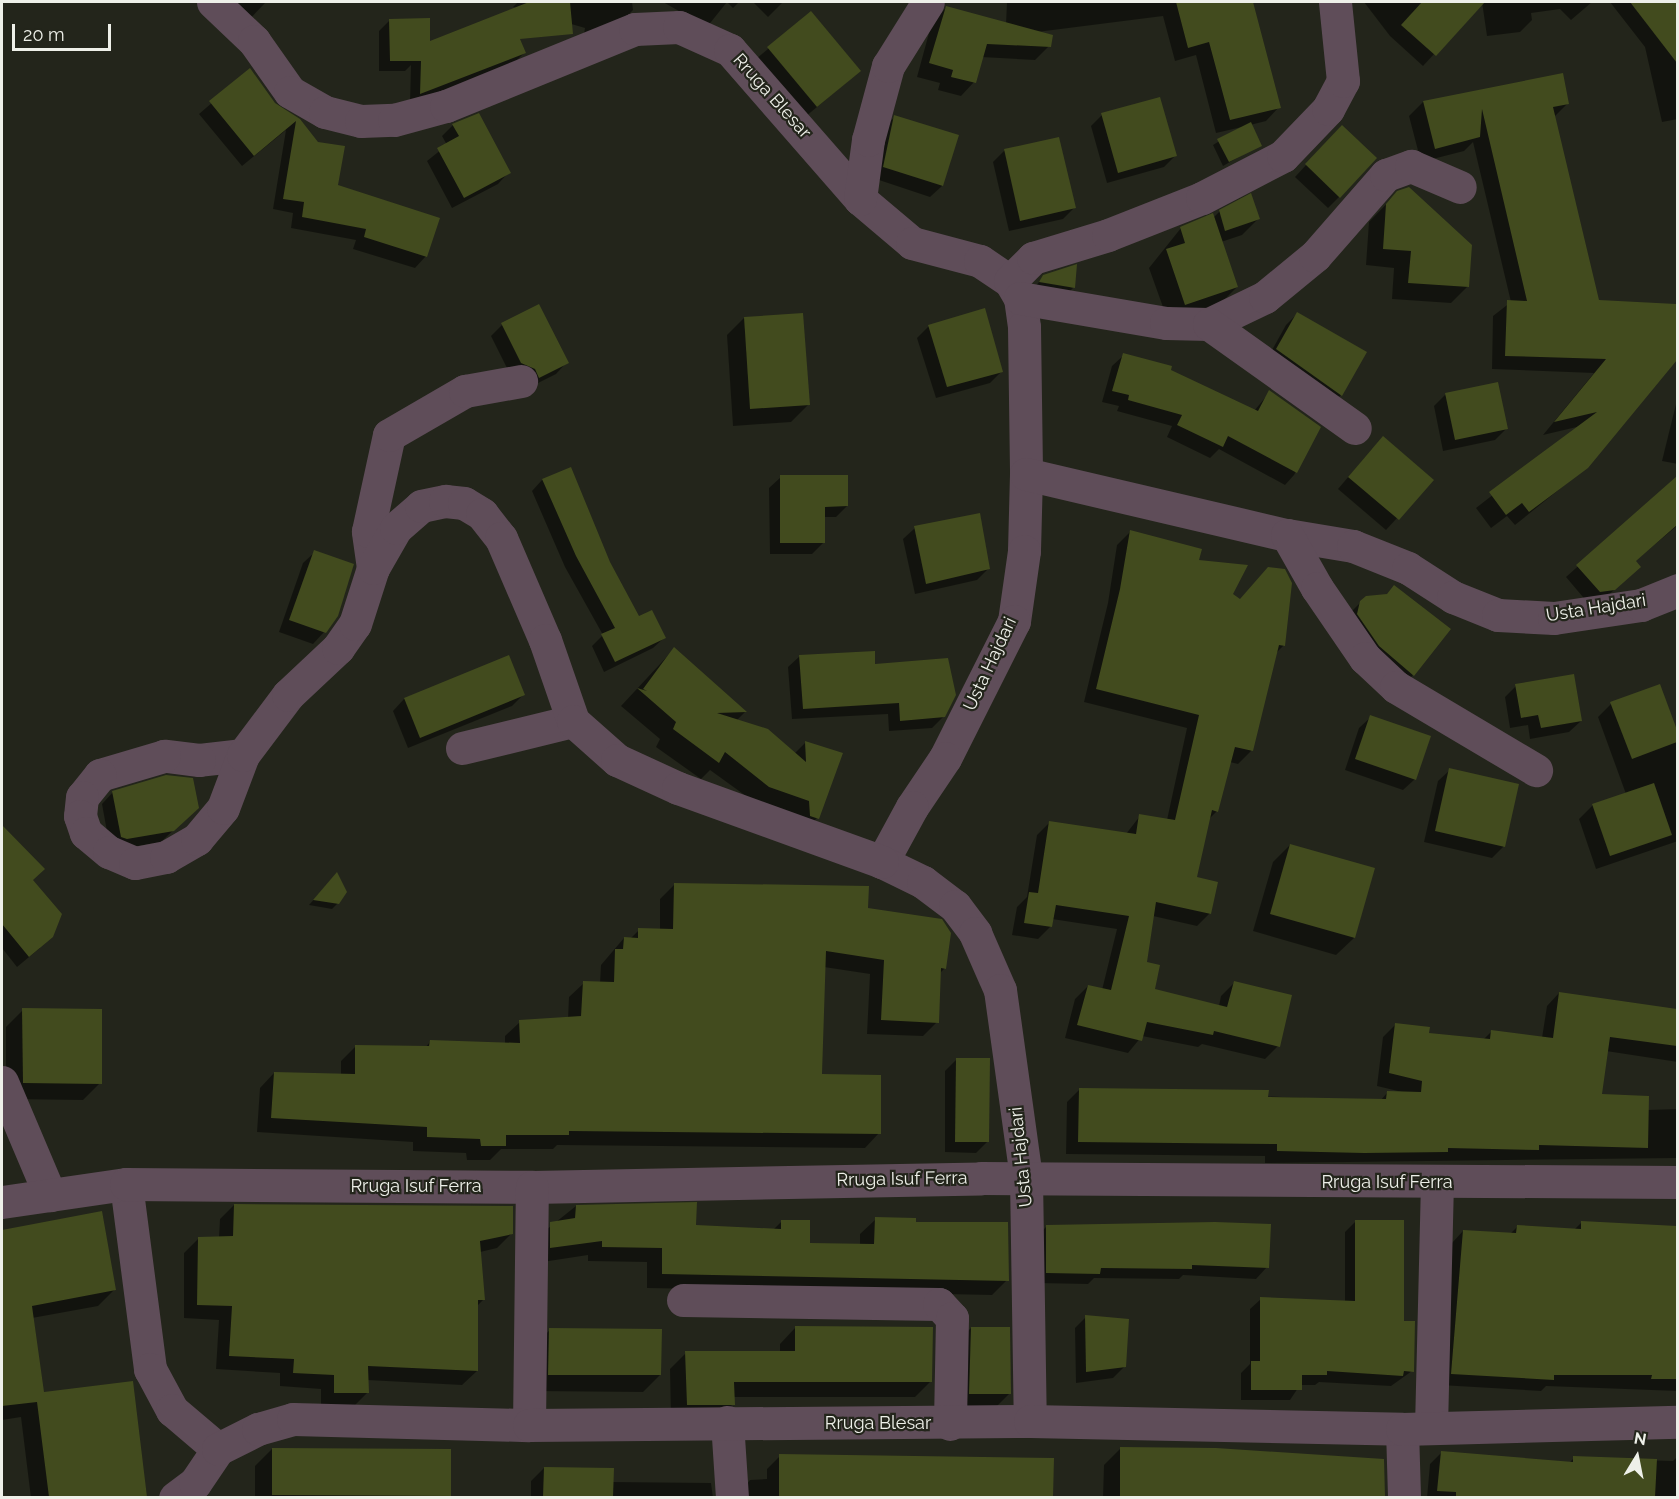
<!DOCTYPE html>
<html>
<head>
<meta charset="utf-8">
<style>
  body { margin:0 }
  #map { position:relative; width:1679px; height:1499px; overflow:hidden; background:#23251b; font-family:Raleway,sans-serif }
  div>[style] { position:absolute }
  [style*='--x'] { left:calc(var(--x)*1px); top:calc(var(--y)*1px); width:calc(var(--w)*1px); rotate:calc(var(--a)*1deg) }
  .shadow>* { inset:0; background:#0007 }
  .building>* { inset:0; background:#424b1e }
  .minor>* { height:33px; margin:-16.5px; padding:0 16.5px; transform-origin:16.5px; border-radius:16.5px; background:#5f4d59 }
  span { translate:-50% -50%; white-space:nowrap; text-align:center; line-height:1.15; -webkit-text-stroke:4.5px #23251b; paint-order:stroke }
  .street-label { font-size:18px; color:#eef0e9 }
  .frame { position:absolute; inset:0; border:3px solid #eef0e9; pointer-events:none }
  .north { position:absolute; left:1607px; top:1427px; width:60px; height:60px; -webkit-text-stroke:4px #23251b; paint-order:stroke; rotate:10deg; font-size:16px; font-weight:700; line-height:24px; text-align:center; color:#eef0e9 }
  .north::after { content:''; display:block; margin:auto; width:21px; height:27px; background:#eef0e9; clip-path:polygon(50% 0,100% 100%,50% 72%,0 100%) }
  .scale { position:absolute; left:12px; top:24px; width:99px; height:27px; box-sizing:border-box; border:3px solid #eef0e9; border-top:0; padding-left:8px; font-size:18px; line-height:21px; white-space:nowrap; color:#eef0e9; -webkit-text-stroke:4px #23251b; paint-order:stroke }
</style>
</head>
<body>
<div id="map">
  <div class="shadow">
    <i style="clip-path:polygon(218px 2px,266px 2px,244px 25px)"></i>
    <i style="clip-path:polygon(518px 2px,632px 2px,633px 10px,621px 22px,584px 34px,585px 28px,513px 7px)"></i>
    <i style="clip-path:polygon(663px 2px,739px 2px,733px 8px,727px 2px,707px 27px)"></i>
    <i style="clip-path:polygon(753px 2px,783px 2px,768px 17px)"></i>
    <i style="clip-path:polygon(1007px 2px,1249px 2px,1279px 107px,1266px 121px,1250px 125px,1260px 145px,1223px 166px,1213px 145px,1242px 127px,1216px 133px,1196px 55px,1175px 61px,1163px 16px,1037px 32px,1049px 46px,1035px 60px,981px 57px,974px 82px,961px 96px,938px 90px,940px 83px,917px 77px,932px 22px,946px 8px,1006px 24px)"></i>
    <i style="clip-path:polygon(1364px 2px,1453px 2px,1469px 16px,1423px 66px,1390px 36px)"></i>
    <i style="clip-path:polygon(1482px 2px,1592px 2px,1571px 20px,1560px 9px,1531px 13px,1532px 20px,1520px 32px,1487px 36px)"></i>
    <i style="clip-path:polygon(1610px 2px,1678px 2px,1678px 119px,1662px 122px,1645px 47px)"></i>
    <i style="clip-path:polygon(811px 13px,847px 82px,805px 117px,756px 59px)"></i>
    <i style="clip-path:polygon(390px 20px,419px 48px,524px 53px,513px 64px,410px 103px,411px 65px,405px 71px,379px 71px,379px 31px)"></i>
    <i style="clip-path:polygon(250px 70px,274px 104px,298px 120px,336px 186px,426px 256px,415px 268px,353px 249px,356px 240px,291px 228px,293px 213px,273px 209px,286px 130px,242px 166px,199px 114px)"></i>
    <i style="clip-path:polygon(1423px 102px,1568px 103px,1554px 117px,1597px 301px,1675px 305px,1587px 467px,1515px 525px,1507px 516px,1491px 528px,1476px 508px,1581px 426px,1543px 435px,1594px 373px,1492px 369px,1493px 316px,1511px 302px,1473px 142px,1464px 151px,1421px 162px,1409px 116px)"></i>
    <i style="clip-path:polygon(1102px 115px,1175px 156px,1164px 167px,1107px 183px,1091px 126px)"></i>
    <i style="clip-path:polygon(895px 117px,957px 136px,942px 186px,930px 197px,873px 178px,883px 128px)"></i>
    <i style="clip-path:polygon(453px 125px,509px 172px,498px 184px,452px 208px,427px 161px,447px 145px,442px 136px)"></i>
    <i style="clip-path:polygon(1331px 138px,1339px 197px,1328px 208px,1295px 177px)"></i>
    <i style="clip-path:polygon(1058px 139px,1074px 208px,1063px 219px,1009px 231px,993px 162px,1004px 151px)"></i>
    <i style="clip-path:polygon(1398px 192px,1468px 286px,1451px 303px,1392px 299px,1394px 268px,1366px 265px,1369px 222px)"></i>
    <i style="clip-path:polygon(1220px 211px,1258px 219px,1242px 235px,1221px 242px,1237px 287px,1220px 304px,1168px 321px,1149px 268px,1181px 228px,1213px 218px)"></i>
    <i style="clip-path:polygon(1044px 276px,1073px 288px,1068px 293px,1035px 287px)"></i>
    <i style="clip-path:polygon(1297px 314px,1341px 395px,1330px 406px,1266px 361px,1286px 325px)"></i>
    <i style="clip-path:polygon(744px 318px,808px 405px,791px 422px,733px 426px,727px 335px)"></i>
    <i style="clip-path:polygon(502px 325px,567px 362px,556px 374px,528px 388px,510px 374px,491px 336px)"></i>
    <i style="clip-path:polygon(929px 326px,1001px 372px,990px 383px,936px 398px,917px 338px)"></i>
    <i style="clip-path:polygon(1124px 355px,1254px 411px,1270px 392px,1319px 427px,1294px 475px,1285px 485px,1219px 449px,1210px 458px,1167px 437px,1172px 426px,1117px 411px,1119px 406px,1102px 402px,1112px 366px)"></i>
    <i style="clip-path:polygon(1445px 395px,1506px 429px,1495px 440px,1443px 451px,1434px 406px)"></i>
    <i style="clip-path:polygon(1678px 396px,1678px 464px,1662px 461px)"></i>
    <i style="clip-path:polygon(1372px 449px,1432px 480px,1386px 530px,1338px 489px)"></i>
    <i style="clip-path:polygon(570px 469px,609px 563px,639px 618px,664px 638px,653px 648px,604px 672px,592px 646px,603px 635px,565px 567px,532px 491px,542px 480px)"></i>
    <i style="clip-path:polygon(781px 477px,847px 506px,836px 517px,823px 517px,824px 542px,812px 554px,770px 554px,769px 488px)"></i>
    <i style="clip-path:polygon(1668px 486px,1678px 497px,1678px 525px,1634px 562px,1627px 578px,1602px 601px,1588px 603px,1566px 577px)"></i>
    <i style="clip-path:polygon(915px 528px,988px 569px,977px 580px,915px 594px,903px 539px)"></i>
    <i style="clip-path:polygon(1130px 532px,1197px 561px,1284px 645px,1275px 654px,1251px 751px,1238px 764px,1230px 762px,1217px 811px,1208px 820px,1195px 878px,1210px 913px,1197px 926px,1153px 916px,1145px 963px,1153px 990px,1219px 1006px,1221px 996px,1234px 983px,1278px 1046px,1265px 1059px,1202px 1044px,1198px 1047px,1142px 1036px,1128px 1053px,1065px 1038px,1075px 999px,1088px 986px,1102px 990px,1117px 929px,1052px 919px,1051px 926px,1038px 939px,1012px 935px,1017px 907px,1027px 897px,1037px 835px,1050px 822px,1126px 834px,1140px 816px,1167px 820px,1187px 728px,1084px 702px,1108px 603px,1117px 545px)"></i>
    <i style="clip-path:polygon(315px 552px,324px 632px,313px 644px,279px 632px,303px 563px)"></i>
    <i style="clip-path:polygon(1361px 602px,1413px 675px,1402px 686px,1349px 614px)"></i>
    <i style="clip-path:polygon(674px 649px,745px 712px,736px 721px,794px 754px,805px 743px,817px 818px,800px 835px,710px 770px,701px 779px,656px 747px,660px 739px,621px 706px)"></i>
    <i style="clip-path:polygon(800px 656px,874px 666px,944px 716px,932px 728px,889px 731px,888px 714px,792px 719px,788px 667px)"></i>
    <i style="clip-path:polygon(508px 657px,523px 695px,512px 706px,408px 748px,393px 711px,404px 699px)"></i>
    <i style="clip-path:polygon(1516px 686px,1581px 721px,1569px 732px,1530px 739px,1528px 725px,1510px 728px,1505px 697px)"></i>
    <i style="clip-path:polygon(1659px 686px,1678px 734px,1678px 841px,1596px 869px,1579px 819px,1593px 805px,1626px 794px,1598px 717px,1611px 704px)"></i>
    <i style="clip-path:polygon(1371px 717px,1415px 779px,1403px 790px,1345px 770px,1359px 728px)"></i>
    <i style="clip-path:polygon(1450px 770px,1517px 786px,1503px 847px,1492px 858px,1424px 842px,1438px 781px)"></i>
    <i style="clip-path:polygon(113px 792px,185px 819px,161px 842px,115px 850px,110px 848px,102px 804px)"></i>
    <i style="clip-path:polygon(2px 828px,42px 869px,31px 880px,40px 948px,17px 967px,2px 948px)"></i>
    <i style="clip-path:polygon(1290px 845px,1354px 938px,1336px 955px,1253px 931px,1273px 862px)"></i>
    <i style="clip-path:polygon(332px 879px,338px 903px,332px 909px,309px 905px)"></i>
    <i style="clip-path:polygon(674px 885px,867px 909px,945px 968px,939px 974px,937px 1022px,923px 1036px,867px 1034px,870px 974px,824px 967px,820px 1075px,879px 1133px,865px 1148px,557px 1145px,553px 1149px,501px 1149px,490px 1160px,467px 1160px,466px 1153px,413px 1151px,413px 1142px,257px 1132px,260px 1088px,274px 1073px,341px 1075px,341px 1061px,356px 1046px,425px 1048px,430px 1042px,505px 1044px,505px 1036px,520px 1022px,568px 1019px,569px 997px,584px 983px,600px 983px,601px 965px,624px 938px,630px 939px,639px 930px,660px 930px,660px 899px)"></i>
    <i style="clip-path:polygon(1559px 993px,1678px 1011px,1678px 1062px,1606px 1051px,1600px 1096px,1647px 1110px,1678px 1109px,1678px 1158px,1265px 1163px,1265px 1156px,1066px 1154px,1067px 1102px,1080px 1089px,1380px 1101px,1387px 1093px,1402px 1092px,1377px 1086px,1383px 1037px,1396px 1024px,1427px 1034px,1483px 1040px,1491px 1032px,1542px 1038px,1547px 1006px)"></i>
    <i style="clip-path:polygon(23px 1010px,100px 1083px,83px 1100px,6px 1099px,6px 1027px)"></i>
    <i style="clip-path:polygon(956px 1060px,988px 1141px,976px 1153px,945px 1152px,945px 1071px)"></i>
    <i style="clip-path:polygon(234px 1205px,511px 1234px,497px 1248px,480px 1252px,483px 1300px,476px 1307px,477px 1371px,462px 1385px,367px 1380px,367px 1393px,353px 1407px,321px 1407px,321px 1389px,280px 1386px,280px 1373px,216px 1369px,219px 1320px,184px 1318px,184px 1253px,198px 1239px,219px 1238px,220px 1219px)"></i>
    <i style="clip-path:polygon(576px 1206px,695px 1226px,773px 1230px,782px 1221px,808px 1244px,860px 1245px,860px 1234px,876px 1219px,914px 1224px,1007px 1280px,992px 1295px,647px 1288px,647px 1262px,588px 1261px,588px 1255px,536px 1263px,536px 1238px)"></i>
    <i style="clip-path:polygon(1356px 1221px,1402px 1322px,1412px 1371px,1391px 1386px,1319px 1382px,1315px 1385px,1300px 1385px,1290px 1400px,1241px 1400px,1241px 1373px,1250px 1364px,1250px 1309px,1261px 1299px,1345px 1302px,1345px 1232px)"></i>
    <i style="clip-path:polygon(1582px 1222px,1678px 1227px,1678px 1391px,1546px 1386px,1541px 1391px,1440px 1385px,1451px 1244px,1463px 1231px,1510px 1234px,1517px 1227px,1574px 1230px)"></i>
    <i style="clip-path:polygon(1046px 1227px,1267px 1267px,1256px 1279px,1183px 1275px,1179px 1279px,1094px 1278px,1088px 1284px,1036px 1283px,1035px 1238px)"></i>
    <i style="clip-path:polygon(12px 1229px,115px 1289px,98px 1306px,32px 1318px,42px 1394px,131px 1383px,146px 1498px,31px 1498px,21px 1417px,2px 1420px,2px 1311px,7px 1310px,2px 1280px,2px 1239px)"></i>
    <i style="clip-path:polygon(1086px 1317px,1124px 1367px,1113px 1378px,1076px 1383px,1075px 1328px)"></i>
    <i style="clip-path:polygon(795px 1328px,931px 1381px,915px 1397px,733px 1397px,733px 1404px,717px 1420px,671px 1420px,670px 1369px,686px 1353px,780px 1352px,780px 1344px)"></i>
    <i style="clip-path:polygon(971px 1328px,1009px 1394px,992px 1411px,953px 1410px,954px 1345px)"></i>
    <i style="clip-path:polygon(550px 1330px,660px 1375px,643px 1392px,532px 1391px,532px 1347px)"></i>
    <i style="clip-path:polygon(1121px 1448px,1383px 1460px,1383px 1498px,1103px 1498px,1104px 1465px)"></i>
    <i style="clip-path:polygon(272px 1449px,450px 1496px,255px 1498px,255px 1466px)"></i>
    <i style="clip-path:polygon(1441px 1453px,1568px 1464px,1574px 1458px,1673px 1461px,1678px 1456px,1678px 1498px,1427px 1498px,1430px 1464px)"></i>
    <i style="clip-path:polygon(780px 1456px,1052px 1459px,1052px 1498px,737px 1498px,750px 1480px,767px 1479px,767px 1469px)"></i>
    <i style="clip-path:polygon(544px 1468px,612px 1482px,711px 1483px,713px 1498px,531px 1498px,531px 1481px)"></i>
  </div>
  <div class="building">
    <i style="clip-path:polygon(529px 2px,570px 2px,573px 34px,520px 39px,526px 53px,420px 94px,421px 61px,390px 61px,389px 19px,430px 18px,430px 41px)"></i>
    <i style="clip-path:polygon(1176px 2px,1253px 2px,1281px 108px,1230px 120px,1209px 42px,1188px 48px)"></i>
    <i style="clip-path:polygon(1422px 2px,1485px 2px,1436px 56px,1401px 25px)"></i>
    <i style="clip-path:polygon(1630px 2px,1677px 2px,1677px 63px)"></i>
    <i style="clip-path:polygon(946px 6px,1053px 35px,1051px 47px,987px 44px,976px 83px,951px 77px,953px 70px,929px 63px)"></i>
    <i style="clip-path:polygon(811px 11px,861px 71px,817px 107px,767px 47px)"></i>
    <i style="clip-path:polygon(250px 68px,275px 103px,300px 119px,318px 142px,345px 146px,338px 185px,440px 218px,427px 257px,364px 237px,366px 229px,302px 217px,304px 202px,283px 199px,296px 121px,254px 156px,209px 101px)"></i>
    <i style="clip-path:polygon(1563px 73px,1569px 104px,1553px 107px,1599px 300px,1676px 304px,1677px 360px,1588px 468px,1529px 512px,1522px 503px,1506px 515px,1489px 492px,1597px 412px,1554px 422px,1606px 359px,1505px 356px,1507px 300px,1527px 301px,1482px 109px,1480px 137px,1435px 149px,1423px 101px)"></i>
    <i style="clip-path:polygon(1160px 97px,1177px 156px,1118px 173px,1101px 113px)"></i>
    <i style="clip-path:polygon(479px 113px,511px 173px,464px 198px,437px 148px,459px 136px,452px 124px)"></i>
    <i style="clip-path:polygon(894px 115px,959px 135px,943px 186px,883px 167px)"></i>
    <i style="clip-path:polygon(1251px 122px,1262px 146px,1229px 162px,1217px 139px)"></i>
    <i style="clip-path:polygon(1342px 125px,1377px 158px,1340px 198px,1305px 164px)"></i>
    <i style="clip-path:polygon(1059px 137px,1076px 208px,1020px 221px,1004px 149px)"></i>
    <i style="clip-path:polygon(1409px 187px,1472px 245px,1469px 287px,1408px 283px,1411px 251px,1383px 249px,1386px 204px,1397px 191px)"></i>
    <i style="clip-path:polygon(1251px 193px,1260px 219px,1225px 231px,1219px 210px)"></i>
    <i style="clip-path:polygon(1213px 213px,1238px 287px,1185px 305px,1166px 249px,1185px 243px,1180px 227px)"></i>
    <i style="clip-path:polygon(1077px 264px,1075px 288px,1039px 282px,1043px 275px)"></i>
    <i style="clip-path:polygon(539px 304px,569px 363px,539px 378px,535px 369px,521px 363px,501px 323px)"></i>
    <i style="clip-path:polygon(985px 308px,1003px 372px,947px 387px,928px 325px)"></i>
    <i style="clip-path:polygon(1297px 312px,1367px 352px,1342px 396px,1276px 349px)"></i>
    <i style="clip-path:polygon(803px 313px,810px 405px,750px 409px,744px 317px)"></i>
    <i style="clip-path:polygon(1123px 353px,1172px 366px,1171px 370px,1258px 411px,1269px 390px,1321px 427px,1297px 473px,1228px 436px,1223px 447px,1177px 425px,1182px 415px,1128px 400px,1129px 395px,1112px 391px)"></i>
    <i style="clip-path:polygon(1498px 382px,1508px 429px,1455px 440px,1445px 393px)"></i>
    <i style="clip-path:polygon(1383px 436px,1434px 480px,1399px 520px,1348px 477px)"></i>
    <i style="clip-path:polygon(571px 467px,610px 562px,639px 616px,652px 610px,666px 638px,615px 662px,601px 634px,615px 628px,576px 556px,542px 479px)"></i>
    <i style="clip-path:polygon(780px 475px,848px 475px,848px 506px,825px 507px,825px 543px,780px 543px)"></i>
    <i style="clip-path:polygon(1677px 476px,1677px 525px,1636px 561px,1641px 567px,1615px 590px,1600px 592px,1576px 565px)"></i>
    <i style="clip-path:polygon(980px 513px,990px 569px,926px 584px,914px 526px)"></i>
    <i style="clip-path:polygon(1130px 530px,1202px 549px,1199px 560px,1248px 565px,1233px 594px,1240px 599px,1268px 567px,1285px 569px,1292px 583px,1285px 646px,1279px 645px,1253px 751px,1235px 747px,1218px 812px,1212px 810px,1197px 877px,1218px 882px,1211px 914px,1156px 902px,1147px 962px,1160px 965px,1155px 989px,1227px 1007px,1234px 981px,1292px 995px,1280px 1047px,1214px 1031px,1213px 1035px,1147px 1022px,1142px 1041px,1077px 1025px,1088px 985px,1111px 990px,1129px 916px,1056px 905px,1052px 927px,1024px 923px,1029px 892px,1038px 893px,1049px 821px,1136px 834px,1139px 814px,1175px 820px,1199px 715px,1096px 689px,1120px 589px)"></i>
    <i style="clip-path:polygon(314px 550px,354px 564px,338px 616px,326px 633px,289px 620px)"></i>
    <i style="clip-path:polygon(1394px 585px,1451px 629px,1414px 676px,1379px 646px,1357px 614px,1360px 601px,1366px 596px,1387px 594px)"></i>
    <i style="clip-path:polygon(674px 647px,747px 712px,717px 713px,768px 729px,806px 762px,805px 741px,843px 753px,819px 819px,810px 816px,809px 801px,769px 787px,725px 752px,719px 763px,673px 729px,676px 722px,637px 688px,647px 691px,643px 689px)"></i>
    <i style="clip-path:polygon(875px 651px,875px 664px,948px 658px,956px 695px,945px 717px,900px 721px,899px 703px,803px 709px,799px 655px)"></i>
    <i style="clip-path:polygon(509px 655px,525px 695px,420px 738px,404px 698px)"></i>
    <i style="clip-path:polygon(1574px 674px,1582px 721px,1541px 728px,1538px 715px,1521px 718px,1515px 684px)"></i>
    <i style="clip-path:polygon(1660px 684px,1677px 730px,1677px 742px,1632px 759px,1610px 702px)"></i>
    <i style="clip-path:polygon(1370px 715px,1431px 736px,1416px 780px,1355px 759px)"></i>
    <i style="clip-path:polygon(1449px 768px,1519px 784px,1505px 847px,1435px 831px)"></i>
    <i style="clip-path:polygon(166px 775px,193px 778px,199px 808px,174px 831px,127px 839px,121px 837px,112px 791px)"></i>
    <i style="clip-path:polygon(1654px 783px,1672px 835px,1610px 856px,1592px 804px)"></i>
    <i style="clip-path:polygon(2px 825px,45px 869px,33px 880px,62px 914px,53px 937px,29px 957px,2px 924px)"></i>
    <i style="clip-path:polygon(1290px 844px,1375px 868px,1355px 938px,1270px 914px)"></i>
    <i style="clip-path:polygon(337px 872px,347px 892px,339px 904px,313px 900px)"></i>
    <i style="clip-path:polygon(674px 883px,869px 886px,868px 908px,942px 919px,951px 933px,946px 969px,941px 968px,939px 1023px,881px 1020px,884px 960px,826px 951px,822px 1074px,881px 1075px,881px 1134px,569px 1131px,569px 1135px,506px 1135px,506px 1146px,481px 1146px,480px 1139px,427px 1137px,427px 1127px,271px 1118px,274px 1072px,355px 1074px,355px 1045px,429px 1046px,430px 1040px,520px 1043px,519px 1020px,581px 1016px,583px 981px,614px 982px,615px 949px,623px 949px,624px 937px,638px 938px,638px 928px,673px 929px)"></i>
    <i style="clip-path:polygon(1559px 992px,1677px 1009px,1677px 1046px,1610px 1037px,1602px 1094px,1649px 1096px,1648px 1148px,1539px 1145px,1539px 1150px,1448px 1148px,1448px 1152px,1364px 1153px,1277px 1151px,1277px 1144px,1078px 1142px,1079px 1088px,1269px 1090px,1268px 1097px,1386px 1099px,1387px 1091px,1421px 1092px,1422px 1081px,1389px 1073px,1395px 1023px,1430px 1027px,1429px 1033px,1490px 1039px,1491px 1030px,1553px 1038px)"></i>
    <i style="clip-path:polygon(22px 1008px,102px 1009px,102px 1084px,23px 1083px)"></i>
    <i style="clip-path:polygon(956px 1058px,990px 1058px,989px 1142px,955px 1142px)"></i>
    <i style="clip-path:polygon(697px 1202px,696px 1225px,781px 1229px,781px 1220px,810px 1220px,810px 1243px,874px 1244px,875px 1217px,916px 1218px,916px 1222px,1008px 1222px,1009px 1281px,662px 1274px,662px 1248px,602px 1247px,602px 1241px,550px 1248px,550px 1222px,575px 1218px,576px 1205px)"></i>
    <i style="clip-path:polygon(234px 1204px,513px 1206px,513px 1234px,480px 1241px,485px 1300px,478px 1300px,478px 1371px,368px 1366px,369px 1393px,334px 1393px,334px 1375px,293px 1373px,294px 1359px,229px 1356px,232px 1306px,197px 1305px,198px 1237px,233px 1236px)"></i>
    <i style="clip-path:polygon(102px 1211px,116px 1290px,32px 1306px,44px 1392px,133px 1381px,147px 1497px,49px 1497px,37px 1402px,2px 1406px,2px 1230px)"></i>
    <i style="clip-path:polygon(1355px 1220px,1404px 1220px,1404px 1321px,1415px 1321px,1414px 1372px,1404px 1371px,1403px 1376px,1327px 1371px,1327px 1375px,1302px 1375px,1302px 1390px,1251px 1390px,1251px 1361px,1260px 1361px,1260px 1297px,1355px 1301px)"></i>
    <i style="clip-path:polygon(1581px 1221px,1677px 1226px,1677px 1379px,1651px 1379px,1652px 1375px,1554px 1375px,1554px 1380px,1451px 1374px,1463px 1230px,1516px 1233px,1517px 1225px,1581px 1229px)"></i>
    <i style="clip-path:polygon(1215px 1222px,1271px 1224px,1269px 1268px,1192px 1265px,1192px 1269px,1101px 1268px,1100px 1274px,1046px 1273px,1046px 1225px)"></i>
    <i style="clip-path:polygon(1085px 1315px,1129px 1319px,1126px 1367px,1086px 1372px)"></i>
    <i style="clip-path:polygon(795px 1326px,933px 1327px,932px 1382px,734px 1382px,735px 1405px,687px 1405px,685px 1351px,795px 1351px)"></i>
    <i style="clip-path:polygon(971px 1327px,1010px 1327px,1011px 1394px,969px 1394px)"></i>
    <i style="clip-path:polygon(549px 1328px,662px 1329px,661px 1375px,548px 1375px)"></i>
    <i style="clip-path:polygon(1120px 1447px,1216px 1448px,1384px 1459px,1385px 1497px,1120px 1497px)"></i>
    <i style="clip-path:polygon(272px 1448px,451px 1449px,451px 1496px,272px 1495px)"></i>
    <i style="clip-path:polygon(1441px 1451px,1573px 1462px,1573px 1456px,1657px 1459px,1655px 1497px,1456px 1497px,1456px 1492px,1437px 1491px)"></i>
    <i style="clip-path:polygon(779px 1454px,1054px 1458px,1053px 1497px,779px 1497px)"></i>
    <i style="clip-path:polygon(544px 1467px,614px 1468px,613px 1497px,543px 1497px)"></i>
  </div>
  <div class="minor">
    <i style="--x:213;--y:2;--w:57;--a:43.6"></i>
    <i style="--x:254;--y:41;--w:62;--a:54.8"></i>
    <i style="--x:290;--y:92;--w:40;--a:29.7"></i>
    <i style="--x:325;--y:112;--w:37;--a:14"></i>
    <i style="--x:361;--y:121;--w:33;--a:-2"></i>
    <i style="--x:394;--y:120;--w:54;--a:-15.1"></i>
    <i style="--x:446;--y:106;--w:204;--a:-22.2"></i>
    <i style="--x:635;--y:29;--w:44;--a:-2.6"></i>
    <i style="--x:679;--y:27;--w:56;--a:24.3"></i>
    <i style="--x:730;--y:50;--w:198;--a:48.9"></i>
    <i style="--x:860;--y:199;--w:68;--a:40.2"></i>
    <i style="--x:912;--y:243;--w:70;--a:14.8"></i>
    <i style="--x:980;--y:261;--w:36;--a:34"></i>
    <i style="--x:1010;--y:281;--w:20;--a:60"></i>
    <i style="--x:1020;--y:298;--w:29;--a:82"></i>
    <i style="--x:1024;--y:327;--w:147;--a:89.2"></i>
    <i style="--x:1026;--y:474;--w:77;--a:91.5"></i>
    <i style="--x:1024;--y:551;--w:71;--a:98.1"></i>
    <i style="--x:1014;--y:621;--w:153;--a:116.7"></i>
    <i style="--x:945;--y:758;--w:59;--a:124"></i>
    <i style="--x:912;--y:807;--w:63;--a:118.6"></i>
    <i style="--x:882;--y:862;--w:46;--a:26"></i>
    <i style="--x:923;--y:882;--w:40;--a:37"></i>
    <i style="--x:955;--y:906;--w:34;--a:53"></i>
    <i style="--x:975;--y:933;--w:62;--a:66.3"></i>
    <i style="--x:1000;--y:990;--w:190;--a:82.1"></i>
    <i style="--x:1026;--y:1178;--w:243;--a:89.1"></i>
    <i style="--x:860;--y:199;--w:60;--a:-82.3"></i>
    <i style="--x:868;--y:140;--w:77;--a:-74.9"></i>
    <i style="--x:888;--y:66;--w:75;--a:-58"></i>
    <i style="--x:1010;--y:281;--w:33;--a:-45"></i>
    <i style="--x:1033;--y:258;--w:78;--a:-17"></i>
    <i style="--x:1108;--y:235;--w:101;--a:-21.5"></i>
    <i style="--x:1202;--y:198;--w:91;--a:-27.4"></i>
    <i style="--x:1283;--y:156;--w:65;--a:-46.2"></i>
    <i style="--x:1328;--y:109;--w:32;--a:-62"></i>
    <i style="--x:1343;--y:81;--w:79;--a:-95.8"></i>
    <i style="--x:1020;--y:298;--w:148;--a:9.7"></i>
    <i style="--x:1166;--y:323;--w:43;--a:1.3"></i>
    <i style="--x:1209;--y:324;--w:62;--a:-25.7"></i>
    <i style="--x:1265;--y:297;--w:65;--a:-39.4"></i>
    <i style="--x:1315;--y:256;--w:108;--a:-48.8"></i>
    <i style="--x:1386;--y:175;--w:27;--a:-20"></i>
    <i style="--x:1411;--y:166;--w:53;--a:23.2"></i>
    <i style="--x:1209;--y:324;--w:179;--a:35.5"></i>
    <i style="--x:1026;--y:474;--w:268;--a:13.2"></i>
    <i style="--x:1287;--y:535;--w:67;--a:9.5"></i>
    <i style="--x:1353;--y:546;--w:59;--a:21.8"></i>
    <i style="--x:1408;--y:568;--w:54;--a:32.8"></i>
    <i style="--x:1453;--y:597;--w:48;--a:21.8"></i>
    <i style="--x:1498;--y:615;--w:56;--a:3.1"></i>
    <i style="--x:1554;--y:618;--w:88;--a:-8.5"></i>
    <i style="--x:1641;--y:605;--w:40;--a:-22"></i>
    <i style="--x:1287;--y:535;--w:61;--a:60.5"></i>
    <i style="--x:1317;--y:588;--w:85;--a:55.6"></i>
    <i style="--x:1365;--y:658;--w:42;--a:43.1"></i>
    <i style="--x:1396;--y:687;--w:163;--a:30.7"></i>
    <i style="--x:373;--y:568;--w:37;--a:-98"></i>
    <i style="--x:368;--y:531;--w:98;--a:-77.7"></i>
    <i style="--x:389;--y:435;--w:88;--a:-30.1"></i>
    <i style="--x:465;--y:391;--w:57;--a:-10.1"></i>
    <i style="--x:462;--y:748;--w:114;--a:-13.7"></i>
    <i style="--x:243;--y:755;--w:44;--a:173.5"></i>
    <i style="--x:199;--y:760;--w:35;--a:-173"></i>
    <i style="--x:164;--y:756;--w:67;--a:163.5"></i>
    <i style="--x:100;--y:775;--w:28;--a:129"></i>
    <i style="--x:82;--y:797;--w:19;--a:96"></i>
    <i style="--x:80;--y:816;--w:18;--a:71"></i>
    <i style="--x:86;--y:833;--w:30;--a:40"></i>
    <i style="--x:109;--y:852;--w:28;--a:23"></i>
    <i style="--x:135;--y:863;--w:32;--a:-11"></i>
    <i style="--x:166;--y:857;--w:36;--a:-30"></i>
    <i style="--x:197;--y:839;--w:40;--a:-50"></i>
    <i style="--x:223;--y:808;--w:57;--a:-69.3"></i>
    <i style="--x:243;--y:755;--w:75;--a:-53.1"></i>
    <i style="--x:288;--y:695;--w:69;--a:-43.2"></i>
    <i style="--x:338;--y:648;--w:29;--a:-55"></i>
    <i style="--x:355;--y:624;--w:59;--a:-72.2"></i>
    <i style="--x:373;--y:568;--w:46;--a:-60.1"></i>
    <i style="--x:396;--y:528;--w:33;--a:-41"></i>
    <i style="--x:421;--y:506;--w:25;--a:-12"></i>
    <i style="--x:445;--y:501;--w:19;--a:6"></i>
    <i style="--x:464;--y:503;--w:21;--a:31"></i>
    <i style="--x:482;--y:514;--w:31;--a:52"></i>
    <i style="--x:501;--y:538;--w:111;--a:66.7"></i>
    <i style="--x:545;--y:640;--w:86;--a:70.9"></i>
    <i style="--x:573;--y:721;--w:59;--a:41.6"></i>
    <i style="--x:617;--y:760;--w:67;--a:24.7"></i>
    <i style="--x:678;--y:788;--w:217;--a:19.9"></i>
    <i style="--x:2;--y:1082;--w:123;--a:67"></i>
    <i style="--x:126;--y:1184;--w:187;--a:82.6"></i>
    <i style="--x:150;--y:1369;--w:47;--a:61.8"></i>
    <i style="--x:172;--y:1410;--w:60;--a:40.3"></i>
    <i style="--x:2;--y:1202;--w:125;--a:-8.3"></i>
    <i style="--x:126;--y:1184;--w:406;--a:0.4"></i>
    <i style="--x:532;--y:1187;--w:449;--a:-1.1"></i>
    <i style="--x:981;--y:1178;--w:697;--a:0.33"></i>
    <i style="--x:683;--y:1300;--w:256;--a:0.9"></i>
    <i style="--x:939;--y:1304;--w:19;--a:47"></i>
    <i style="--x:952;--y:1318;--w:106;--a:91.1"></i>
    <i style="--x:727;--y:1422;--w:76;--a:86.2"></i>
    <i style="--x:529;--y:1425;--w:238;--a:-89.3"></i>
    <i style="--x:1431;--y:1427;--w:245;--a:-88.6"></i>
    <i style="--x:1402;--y:1429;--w:69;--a:88.3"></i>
    <i style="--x:175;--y:1498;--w:25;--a:-37"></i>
    <i style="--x:195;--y:1483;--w:41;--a:-55.9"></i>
    <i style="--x:218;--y:1449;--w:45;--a:-26.6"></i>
    <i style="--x:258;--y:1429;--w:36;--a:-16"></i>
    <i style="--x:293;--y:1419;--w:236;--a:1.5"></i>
    <i style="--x:529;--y:1425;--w:501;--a:-0.46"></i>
    <i style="--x:1030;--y:1421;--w:372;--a:1.2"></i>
    <i style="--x:1402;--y:1429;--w:276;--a:-1.5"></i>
  </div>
  <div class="street-label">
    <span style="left:772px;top:96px;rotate:48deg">Rruga Blesar</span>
    <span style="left:1596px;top:608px;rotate:-9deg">Usta Hajdari</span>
    <span style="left:990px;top:664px;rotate:-65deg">Usta Hajdari</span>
    <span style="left:1021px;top:1157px;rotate:-96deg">Usta Hajdari</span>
    <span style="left:902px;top:1179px;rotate:-1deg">Rruga Isuf Ferra</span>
    <span style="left:1387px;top:1182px">Rruga Isuf Ferra</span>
    <span style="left:416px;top:1186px">Rruga Isuf Ferra</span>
    <span style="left:878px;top:1423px">Rruga Blesar</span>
  </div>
  <div class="frame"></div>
  <div class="north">N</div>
  <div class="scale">20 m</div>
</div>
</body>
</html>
